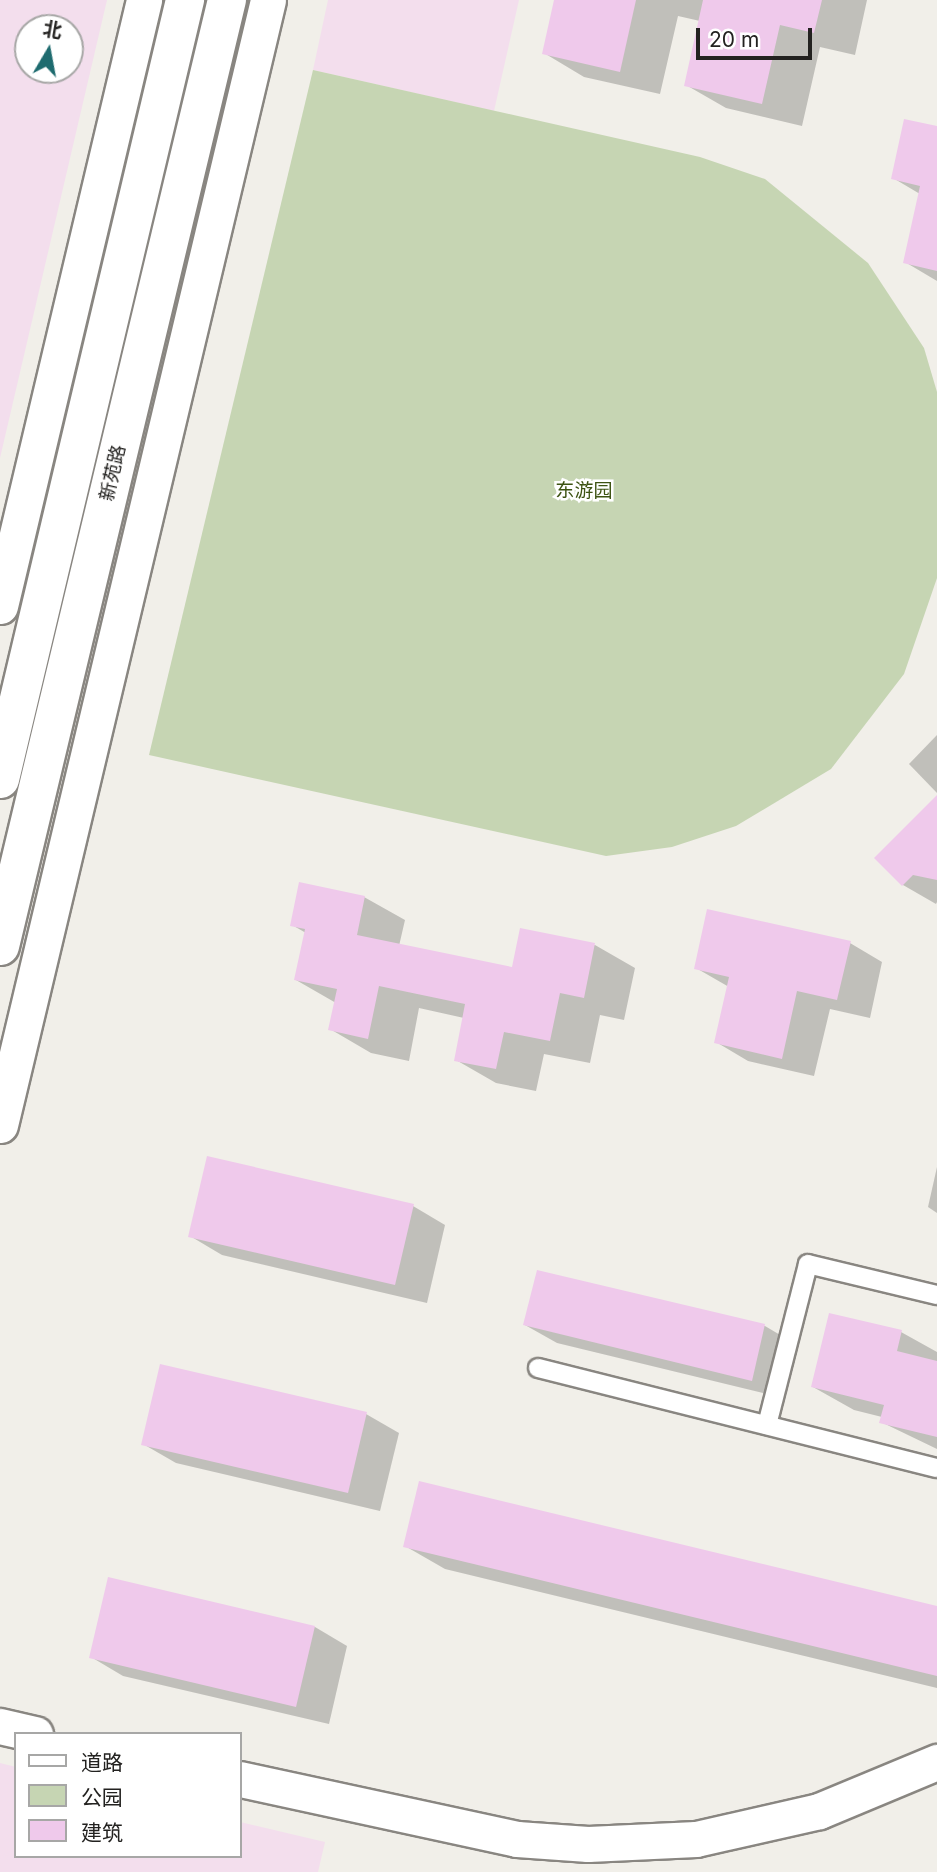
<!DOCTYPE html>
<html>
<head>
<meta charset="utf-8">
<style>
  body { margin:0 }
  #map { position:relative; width:937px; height:1872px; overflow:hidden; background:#f1efe9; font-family:Inter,"Noto Sans SC",sans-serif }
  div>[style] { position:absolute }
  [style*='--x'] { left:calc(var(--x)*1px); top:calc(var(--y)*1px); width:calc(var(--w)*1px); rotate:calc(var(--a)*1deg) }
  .commercial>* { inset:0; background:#f3deed }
  .green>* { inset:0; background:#c6d5b3 }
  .shadow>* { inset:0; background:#0003 }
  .building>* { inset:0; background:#efc9eb }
  .roads { filter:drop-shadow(2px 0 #898681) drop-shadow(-2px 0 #898681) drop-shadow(0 2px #898681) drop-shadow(0 -2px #898681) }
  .service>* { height:18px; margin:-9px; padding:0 9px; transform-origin:9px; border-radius:9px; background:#fff }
  .minor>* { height:35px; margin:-17.5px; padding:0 17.5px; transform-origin:17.5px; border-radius:17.5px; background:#fff }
  .secondary>* { height:38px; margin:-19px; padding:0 19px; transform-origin:19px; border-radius:19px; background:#fff }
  span { translate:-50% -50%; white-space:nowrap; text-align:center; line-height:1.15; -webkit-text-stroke:5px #fff; paint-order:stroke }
  .street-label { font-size:19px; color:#232220 }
  .park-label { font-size:19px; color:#3d5313 }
  .legend { position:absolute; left:14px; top:1732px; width:228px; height:126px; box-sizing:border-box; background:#fff; border:2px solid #a7a7a6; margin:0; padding:9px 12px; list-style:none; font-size:21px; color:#232220 }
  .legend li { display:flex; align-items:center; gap:14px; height:35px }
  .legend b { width:35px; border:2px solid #a7a7a6 }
  .north { position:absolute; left:14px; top:14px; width:70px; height:70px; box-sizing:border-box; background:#fff; border:2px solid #a7a7a6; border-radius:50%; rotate:10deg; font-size:19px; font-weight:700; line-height:28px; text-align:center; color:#232220 }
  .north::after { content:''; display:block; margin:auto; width:24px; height:32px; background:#1e6b6f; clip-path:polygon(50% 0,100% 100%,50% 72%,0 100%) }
  .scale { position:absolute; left:696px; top:28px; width:116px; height:32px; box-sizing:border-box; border:4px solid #232220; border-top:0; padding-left:9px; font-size:21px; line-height:24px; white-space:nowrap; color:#232220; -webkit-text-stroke:5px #fff; paint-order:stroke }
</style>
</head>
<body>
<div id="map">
  <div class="commercial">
    <i style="clip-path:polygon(evenodd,0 0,107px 0,0 458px,0 0,70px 28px,70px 70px,28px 70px,28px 28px,70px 28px)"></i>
    <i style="clip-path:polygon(328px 0,519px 0,494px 111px,313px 70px)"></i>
    <i style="clip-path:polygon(0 1763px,16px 1767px,16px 1856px,240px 1856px,240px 1822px,325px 1842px,318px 1872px,0 1872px)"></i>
  </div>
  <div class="green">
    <i style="clip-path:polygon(313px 70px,700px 157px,765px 179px,868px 263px,924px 348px,937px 392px,937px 578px,904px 674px,831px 769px,736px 826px,672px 847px,606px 856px,149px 755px)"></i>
  </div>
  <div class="shadow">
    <i style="clip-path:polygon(556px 0,867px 0,855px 55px,820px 47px,802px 126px,726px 108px,686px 85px,700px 21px,678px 16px,660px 94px,584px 77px,544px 53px)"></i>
    <i style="clip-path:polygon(937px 128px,937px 281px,905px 262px,920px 194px,893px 178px)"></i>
    <i style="clip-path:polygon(937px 735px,937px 793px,909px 764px)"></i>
    <i style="clip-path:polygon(937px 797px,937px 902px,936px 904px,903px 885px,877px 858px)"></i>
    <i style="clip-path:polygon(364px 897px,405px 920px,399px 946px,513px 969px,595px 945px,635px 968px,624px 1020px,600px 1015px,590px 1063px,544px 1054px,536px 1091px,496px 1083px,456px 1060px,464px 1018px,419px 1008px,409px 1061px,371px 1053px,330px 1029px,336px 1003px,296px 980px,306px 933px,292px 925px)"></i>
    <i style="clip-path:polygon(850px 943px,882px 962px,870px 1018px,830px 1009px,814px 1076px,748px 1061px,716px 1042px,729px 987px,696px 968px)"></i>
    <i style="clip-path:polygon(937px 1167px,937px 1213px,928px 1207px)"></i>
    <i style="clip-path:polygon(413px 1206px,445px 1225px,427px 1303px,222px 1255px,190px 1236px)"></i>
    <i style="clip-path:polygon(538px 1272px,765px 1326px,797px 1345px,784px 1398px,557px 1343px,525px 1325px)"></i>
    <i style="clip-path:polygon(901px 1332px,937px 1352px,937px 1449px,881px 1422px,882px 1417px,854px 1410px,813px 1387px)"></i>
    <i style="clip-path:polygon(366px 1414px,399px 1433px,380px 1511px,176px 1463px,143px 1444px)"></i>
    <i style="clip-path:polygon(405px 1546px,937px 1608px,937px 1688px,445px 1569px)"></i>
    <i style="clip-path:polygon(315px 1627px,347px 1646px,329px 1724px,123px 1676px,91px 1657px)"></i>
  </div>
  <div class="building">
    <i style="clip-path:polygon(554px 0,636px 0,620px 72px,542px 54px)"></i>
    <i style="clip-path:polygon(703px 0,822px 0,814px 33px,780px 25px,762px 104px,684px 86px)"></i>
    <i style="clip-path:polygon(904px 119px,937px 126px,937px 271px,903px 263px,920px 186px,891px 179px)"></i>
    <i style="clip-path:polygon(937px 795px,937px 880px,913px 875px,902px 886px,874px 858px)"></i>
    <i style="clip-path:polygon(299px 882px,365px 896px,357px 935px,512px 967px,520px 928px,595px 943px,584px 998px,560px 993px,550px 1041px,504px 1032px,496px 1069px,454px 1061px,465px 1004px,379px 986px,368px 1039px,328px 1030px,337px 989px,294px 980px,305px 929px,290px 926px)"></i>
    <i style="clip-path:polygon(707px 909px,851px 941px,837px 1000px,797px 991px,782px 1059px,714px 1043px,729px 977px,694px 969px)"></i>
    <i style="clip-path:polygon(207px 1156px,414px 1204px,395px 1285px,188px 1237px)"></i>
    <i style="clip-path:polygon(537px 1270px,765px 1324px,752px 1381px,523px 1325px)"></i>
    <i style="clip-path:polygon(829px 1313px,902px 1330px,897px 1351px,937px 1361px,937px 1437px,879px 1423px,884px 1405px,811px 1387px)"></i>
    <i style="clip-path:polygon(160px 1364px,367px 1412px,348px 1493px,141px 1445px)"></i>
    <i style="clip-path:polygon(419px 1481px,937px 1606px,937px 1676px,403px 1547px)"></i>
    <i style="clip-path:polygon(108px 1577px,315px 1626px,296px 1707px,89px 1658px)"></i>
  </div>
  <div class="roads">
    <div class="service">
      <i style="--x:538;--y:1368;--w:411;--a:14.1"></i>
      <i style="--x:767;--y:1425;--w:166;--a:-75.7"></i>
      <i style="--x:808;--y:1264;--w:133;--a:13.5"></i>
    </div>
    <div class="minor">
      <i style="--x:0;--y:606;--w:623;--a:-76.63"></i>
      <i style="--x:0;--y:1125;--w:1156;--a:-76.6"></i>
      <i style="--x:0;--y:1726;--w:36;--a:13"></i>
      <i style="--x:240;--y:1779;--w:283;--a:12.2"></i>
      <i style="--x:517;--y:1839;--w:71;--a:4"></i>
      <i style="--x:588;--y:1844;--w:108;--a:-2.7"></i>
      <i style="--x:696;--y:1839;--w:126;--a:-12.8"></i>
      <i style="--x:819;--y:1811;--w:128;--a:-22.6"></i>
    </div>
    <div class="secondary">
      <i style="--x:0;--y:779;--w:801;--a:-76.64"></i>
      <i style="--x:0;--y:946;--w:973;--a:-76.51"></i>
    </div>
  </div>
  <div class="street-label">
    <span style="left:113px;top:473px;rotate:-77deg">新苑路</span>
  </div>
  <div class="park-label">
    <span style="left:584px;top:491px">东游园</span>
  </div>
  <ul class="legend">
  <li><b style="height:9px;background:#fff"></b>道路</li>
  <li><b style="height:19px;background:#c6d5b3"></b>公园</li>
  <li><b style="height:19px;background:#efc9eb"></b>建筑</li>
  </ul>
  <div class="north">北</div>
  <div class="scale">20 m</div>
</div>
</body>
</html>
